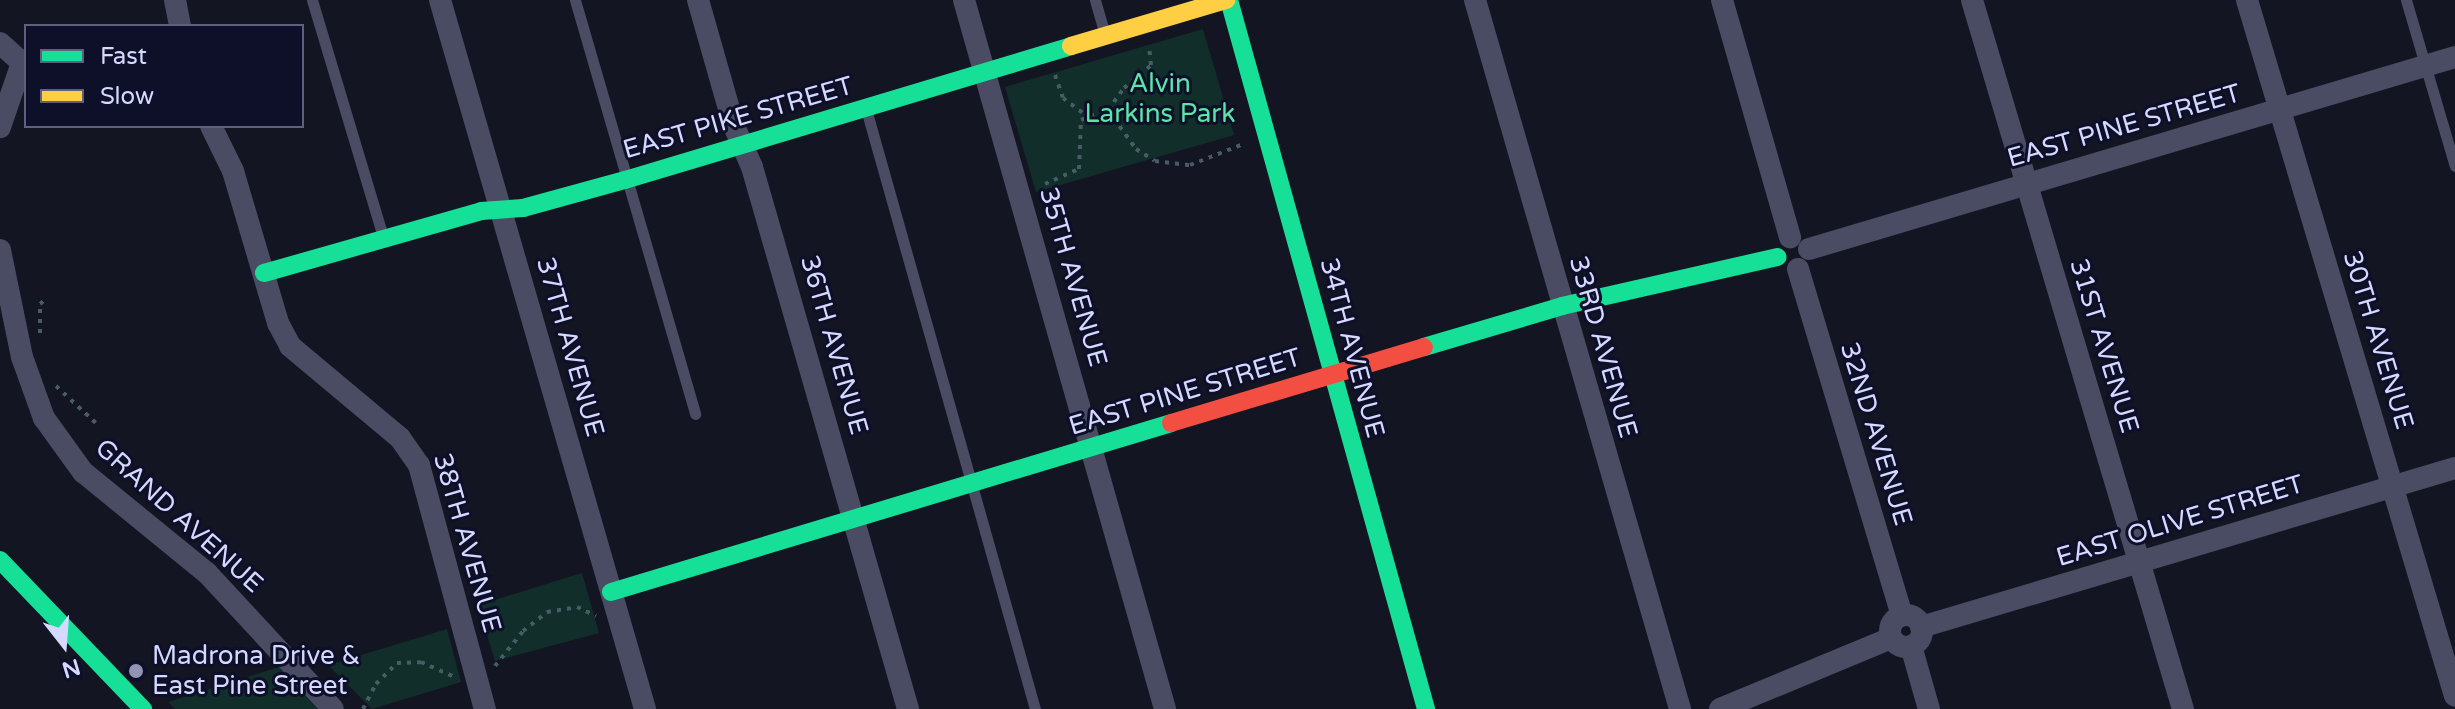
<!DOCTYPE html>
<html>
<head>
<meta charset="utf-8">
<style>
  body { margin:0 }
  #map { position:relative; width:2455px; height:709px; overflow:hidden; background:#141522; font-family:"Varela Round",sans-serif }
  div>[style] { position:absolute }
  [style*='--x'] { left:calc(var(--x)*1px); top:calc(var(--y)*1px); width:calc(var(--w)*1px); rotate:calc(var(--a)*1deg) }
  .green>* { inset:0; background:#112e2a }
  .path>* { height:4px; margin-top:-2px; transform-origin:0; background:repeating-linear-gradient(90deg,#475c65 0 4px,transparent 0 10px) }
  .lane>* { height:11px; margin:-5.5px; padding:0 5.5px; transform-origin:5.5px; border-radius:5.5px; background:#494c63 }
  .street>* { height:22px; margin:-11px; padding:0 11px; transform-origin:11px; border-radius:11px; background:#494c63 }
  .street>.ring { margin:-11px; padding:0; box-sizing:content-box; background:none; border:22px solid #494c63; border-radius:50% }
  .fast>* { height:18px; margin:-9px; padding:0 9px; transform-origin:9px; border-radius:9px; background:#16e098 }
  .slow>* { height:18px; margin:-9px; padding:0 9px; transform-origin:9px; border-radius:9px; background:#ffcf43 }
  .jam>* { height:18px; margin:-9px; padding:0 9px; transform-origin:9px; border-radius:9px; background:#f24e42 }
  .dots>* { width:22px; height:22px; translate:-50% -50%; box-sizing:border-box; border:4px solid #0e0f28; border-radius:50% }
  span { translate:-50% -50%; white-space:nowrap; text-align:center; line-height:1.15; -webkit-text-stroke:6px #0e0f28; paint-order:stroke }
  .park-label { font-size:26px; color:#5be5a8 }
  .street-label { font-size:26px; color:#d6d9ff }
  .poi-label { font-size:26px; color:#d6d9ff }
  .left { translate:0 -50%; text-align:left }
  .legend { position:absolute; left:24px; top:24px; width:280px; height:104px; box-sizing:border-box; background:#0e0f28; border:2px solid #5e607e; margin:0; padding:10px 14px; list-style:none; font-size:24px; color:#d6d9ff }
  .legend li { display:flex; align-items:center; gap:16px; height:40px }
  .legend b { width:40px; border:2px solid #5e607e }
  .north { position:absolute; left:24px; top:605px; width:80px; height:80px; -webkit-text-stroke:6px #0e0f28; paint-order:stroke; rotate:163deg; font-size:22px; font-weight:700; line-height:32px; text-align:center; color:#d6d9ff }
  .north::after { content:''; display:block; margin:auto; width:28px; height:36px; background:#d6d9ff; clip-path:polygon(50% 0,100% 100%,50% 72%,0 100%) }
</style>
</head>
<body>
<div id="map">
  <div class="green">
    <i style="clip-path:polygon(1203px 29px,1234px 135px,1036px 192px,1005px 87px)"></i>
    <i style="clip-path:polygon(582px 573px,599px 633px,495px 661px,478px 605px)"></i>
    <i style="clip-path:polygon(447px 629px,461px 682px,372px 709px,328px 665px)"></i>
    <i style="clip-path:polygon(279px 667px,317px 709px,175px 709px,168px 702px)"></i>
  </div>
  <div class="path">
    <i style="--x:1055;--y:75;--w:24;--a:71"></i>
    <i style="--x:1063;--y:98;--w:30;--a:37"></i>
    <i style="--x:1108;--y:110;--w:27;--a:-54"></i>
    <i style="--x:1124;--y:88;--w:35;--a:-40"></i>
    <i style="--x:1151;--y:65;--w:18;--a:-96"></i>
    <i style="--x:1045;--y:184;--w:37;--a:-24"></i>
    <i style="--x:1079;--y:169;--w:49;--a:-87.7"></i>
    <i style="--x:1081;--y:120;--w:29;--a:-20"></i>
    <i style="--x:1108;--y:110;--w:48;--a:54.3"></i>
    <i style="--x:1136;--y:149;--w:22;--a:32"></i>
    <i style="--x:1155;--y:161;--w:35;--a:7"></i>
    <i style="--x:1190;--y:165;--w:55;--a:-21.4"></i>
    <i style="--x:40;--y:333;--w:29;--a:-90"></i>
    <i style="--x:40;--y:304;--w:8;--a:-40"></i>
    <i style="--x:56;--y:386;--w:54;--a:42.8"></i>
    <i style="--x:495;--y:666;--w:45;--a:-51.3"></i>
    <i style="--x:523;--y:631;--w:31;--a:-38"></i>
    <i style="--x:547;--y:612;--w:30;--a:-9"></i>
    <i style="--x:577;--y:607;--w:21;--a:25"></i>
    <i style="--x:363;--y:709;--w:28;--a:-63"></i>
    <i style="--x:376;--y:684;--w:30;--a:-45"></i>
    <i style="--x:397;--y:663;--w:24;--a:-2"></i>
    <i style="--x:421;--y:662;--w:37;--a:24"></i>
  </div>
  <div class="lane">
    <i style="--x:312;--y:0;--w:247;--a:73.3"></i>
    <i style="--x:575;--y:0;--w:431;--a:73.8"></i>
    <i style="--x:1095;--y:0;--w:33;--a:74"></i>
    <i style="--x:2406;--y:0;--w:173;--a:73.6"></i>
    <i style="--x:866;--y:109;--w:623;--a:74.27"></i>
  </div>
  <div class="street">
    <i style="--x:175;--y:0;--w:26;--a:79"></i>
    <i style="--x:440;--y:0;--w:738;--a:73.87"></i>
    <i style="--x:698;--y:0;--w:131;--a:74.1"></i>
    <i style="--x:734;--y:126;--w:45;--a:66.3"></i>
    <i style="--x:752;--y:167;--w:564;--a:73.94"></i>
    <i style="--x:964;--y:0;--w:737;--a:74.17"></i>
    <i style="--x:1475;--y:0;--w:738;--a:73.87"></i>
    <i style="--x:1722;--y:0;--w:247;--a:74"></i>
    <i style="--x:1972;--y:0;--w:740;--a:73.43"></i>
    <i style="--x:2247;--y:0;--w:726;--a:73.36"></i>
    <i style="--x:0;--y:43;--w:30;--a:42"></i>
    <i style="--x:22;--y:63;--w:68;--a:109"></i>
    <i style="--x:211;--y:126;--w:50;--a:63.9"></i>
    <i style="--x:233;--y:171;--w:159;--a:73.5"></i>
    <i style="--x:278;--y:323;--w:26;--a:62"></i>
    <i style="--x:290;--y:346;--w:143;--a:39.9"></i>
    <i style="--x:400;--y:438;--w:33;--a:55"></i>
    <i style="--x:419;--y:465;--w:253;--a:74.9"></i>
    <i style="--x:1809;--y:249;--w:674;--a:-16.55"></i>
    <i style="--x:0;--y:250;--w:109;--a:78.4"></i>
    <i style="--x:22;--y:357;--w:65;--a:70.2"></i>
    <i style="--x:44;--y:418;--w:67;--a:54.2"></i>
    <i style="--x:83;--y:472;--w:160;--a:39.2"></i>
    <i style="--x:207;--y:573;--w:185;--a:47.2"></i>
    <i style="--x:1798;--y:269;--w:362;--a:73.3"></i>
    <i class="ring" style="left:1890px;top:615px;width:10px;height:10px"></i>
    <i style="--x:1921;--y:627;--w:557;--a:-16.58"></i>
    <i style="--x:1911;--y:646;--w:66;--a:74.1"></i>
    <i style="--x:1720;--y:709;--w:185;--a:-22.5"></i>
  </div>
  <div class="fast">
    <i style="--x:1229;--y:0;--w:736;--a:74.47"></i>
    <i style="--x:264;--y:273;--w:226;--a:-15.9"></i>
    <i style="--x:481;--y:211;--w:42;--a:-4.1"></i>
    <i style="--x:523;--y:208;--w:106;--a:-15.4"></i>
    <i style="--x:625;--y:180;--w:466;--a:-16.7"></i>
    <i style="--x:1424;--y:347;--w:144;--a:-16.5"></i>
    <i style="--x:1562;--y:306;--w:221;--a:-12.8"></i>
    <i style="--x:0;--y:560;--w:207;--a:46.2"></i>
    <i style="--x:611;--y:592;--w:585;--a:-16.79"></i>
  </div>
  <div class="slow">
    <i style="--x:1071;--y:46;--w:162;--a:-16.5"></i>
  </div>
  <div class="jam">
    <i style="--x:1171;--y:423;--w:264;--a:-16.7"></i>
  </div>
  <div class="dots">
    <i style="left:136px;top:671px;background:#9294b2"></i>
  </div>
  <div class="park-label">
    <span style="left:1160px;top:99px">Alvin<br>Larkins Park</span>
  </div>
  <div class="street-label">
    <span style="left:738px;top:118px;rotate:-16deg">EAST PIKE STREET</span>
    <span style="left:2124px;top:126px;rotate:-16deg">EAST PINE STREET</span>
    <span style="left:1073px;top:277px;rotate:74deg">35TH AVENUE</span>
    <span style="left:2378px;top:340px;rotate:73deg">30TH AVENUE</span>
    <span style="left:834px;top:345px;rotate:74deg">36TH AVENUE</span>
    <span style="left:2104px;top:346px;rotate:73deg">31ST AVENUE</span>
    <span style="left:570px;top:347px;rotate:74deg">37TH AVENUE</span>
    <span style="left:1603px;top:347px;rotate:74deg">33RD AVENUE</span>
    <span style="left:1352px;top:348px;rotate:75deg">34TH AVENUE</span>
    <span style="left:1185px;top:392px;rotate:-17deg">EAST PINE STREET</span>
    <span style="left:1876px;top:434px;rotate:73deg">32ND AVENUE</span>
    <span style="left:179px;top:516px;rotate:42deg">GRAND AVENUE</span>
    <span style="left:2180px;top:521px;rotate:-17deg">EAST OLIVE STREET</span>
    <span style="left:467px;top:543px;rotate:74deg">38TH AVENUE</span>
  </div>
  <div class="poi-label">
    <span class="left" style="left:152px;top:671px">Madrona Drive &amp;<br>East Pine Street</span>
  </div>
  <ul class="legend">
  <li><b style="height:10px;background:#16e098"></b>Fast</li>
  <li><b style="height:10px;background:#ffcf43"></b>Slow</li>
  </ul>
  <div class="north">N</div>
</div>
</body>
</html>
